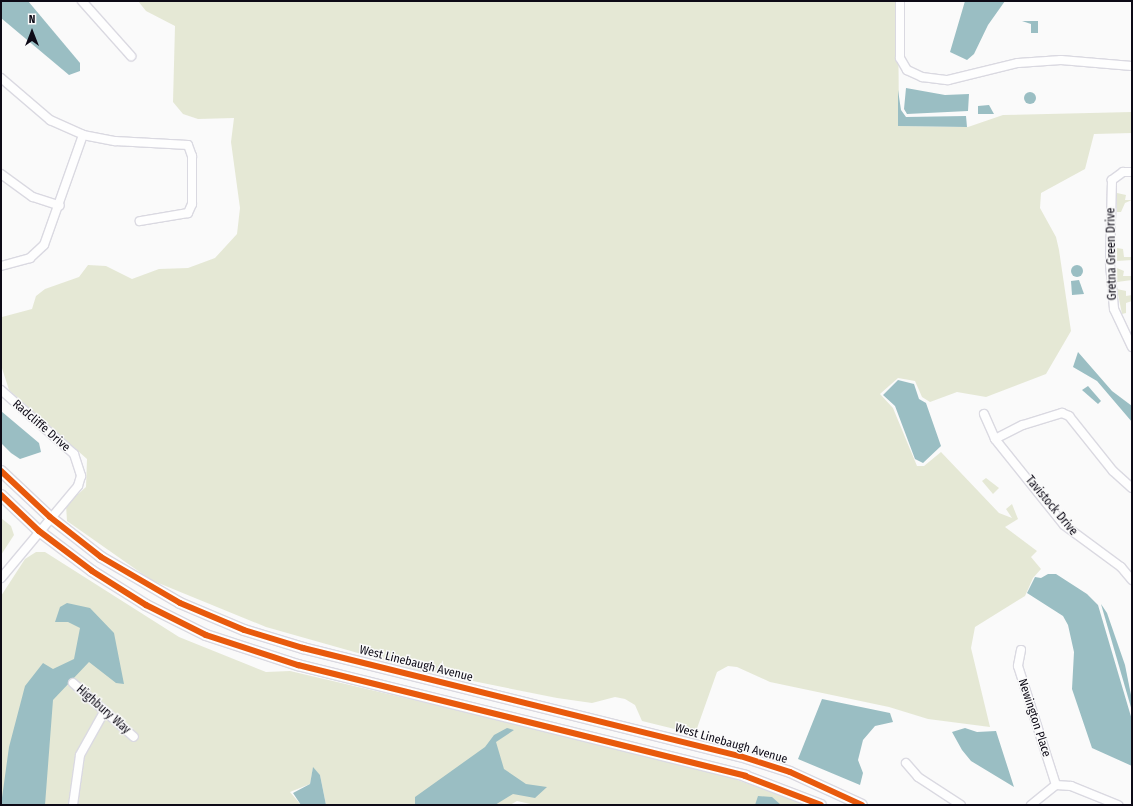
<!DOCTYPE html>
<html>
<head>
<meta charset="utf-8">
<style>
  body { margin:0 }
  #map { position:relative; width:1133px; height:806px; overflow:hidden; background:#fafafa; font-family:"Fira Sans Condensed",sans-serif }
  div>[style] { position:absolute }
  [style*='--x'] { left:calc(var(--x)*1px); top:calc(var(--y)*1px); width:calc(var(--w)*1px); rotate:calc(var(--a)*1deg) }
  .green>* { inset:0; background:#e5e8d5 }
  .water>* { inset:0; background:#9abec3 }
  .round { border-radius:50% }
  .roads { filter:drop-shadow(1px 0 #dad9e1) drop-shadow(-1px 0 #dad9e1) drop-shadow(0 1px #dad9e1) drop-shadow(0 -1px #dad9e1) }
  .minor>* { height:8px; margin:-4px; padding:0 4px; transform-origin:4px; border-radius:4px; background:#fefefe }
  .major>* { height:10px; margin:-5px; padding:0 5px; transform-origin:5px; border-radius:5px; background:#fefefe }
  .cycleway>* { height:6px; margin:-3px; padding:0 3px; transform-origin:3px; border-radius:3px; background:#e8590c }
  span { translate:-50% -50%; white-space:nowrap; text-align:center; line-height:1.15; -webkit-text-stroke:3px #fafafa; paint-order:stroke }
  .street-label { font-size:12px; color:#0d0a16 }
  .frame { position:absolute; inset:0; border:2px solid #0d0a16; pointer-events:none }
  .north { position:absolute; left:12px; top:12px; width:40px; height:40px; -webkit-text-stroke:3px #fafafa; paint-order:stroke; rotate:0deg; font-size:11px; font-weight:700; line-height:16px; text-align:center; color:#0d0a16 }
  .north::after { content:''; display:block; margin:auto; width:14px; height:18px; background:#0d0a16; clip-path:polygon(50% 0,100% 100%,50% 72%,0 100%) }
</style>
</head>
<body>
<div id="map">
  <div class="green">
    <i style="clip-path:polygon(138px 1px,898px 1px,899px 126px,968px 127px,1003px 115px,1132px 112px,1132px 133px,1094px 134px,1085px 169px,1041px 193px,1040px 208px,1056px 237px,1059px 250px,1071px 331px,1046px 374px,986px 397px,957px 392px,930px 402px,922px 397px,915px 381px,898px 378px,880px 394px,893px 408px,917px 466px,924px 466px,941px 452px,999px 513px,1012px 518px,1006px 509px,1012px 504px,1018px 519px,1005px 527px,1037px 551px,1031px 557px,1041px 569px,1033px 578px,1025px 596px,975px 627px,971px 648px,990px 727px,928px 719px,889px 707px,770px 682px,737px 667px,728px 666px,717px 672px,695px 734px,642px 721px,635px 705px,625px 699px,615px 697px,592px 703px,557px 698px,418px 670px,266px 627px,151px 580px,67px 521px,66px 505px,86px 487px,87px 459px,9px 390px,1px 365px,2px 317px,32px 309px,36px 296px,45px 289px,79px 277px,88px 265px,106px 266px,132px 279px,159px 269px,188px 268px,215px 258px,237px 234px,240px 208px,231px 142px,234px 118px,198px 119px,183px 114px,173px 102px,175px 26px,146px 11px)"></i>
    <i style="clip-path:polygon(1117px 193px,1126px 195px,1125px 200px,1132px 200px,1125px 203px,1121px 212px,1117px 212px)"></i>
    <i style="clip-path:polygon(1117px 248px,1123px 249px,1124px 257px,1132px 257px,1132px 260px,1117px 261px)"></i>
    <i style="clip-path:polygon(1117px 268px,1124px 271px,1123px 276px,1132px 276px,1132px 280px,1117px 282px)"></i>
    <i style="clip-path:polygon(1117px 289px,1126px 291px,1126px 296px,1132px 295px,1132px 301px,1126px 303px,1126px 313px,1122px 314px)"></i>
    <i style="clip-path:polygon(986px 478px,999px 488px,993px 494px,982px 481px)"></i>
    <i style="clip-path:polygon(1px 518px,11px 526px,14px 535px,1px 555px)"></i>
    <i style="clip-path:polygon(36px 552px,45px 552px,179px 637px,266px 672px,290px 671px,555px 733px,729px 777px,807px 805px,535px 805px,517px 801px,510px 805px,326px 805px,320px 775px,313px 768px,310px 784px,290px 792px,301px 805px,1px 805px,1px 596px,25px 559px)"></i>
  </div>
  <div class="water">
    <i style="clip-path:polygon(1px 1px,28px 1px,80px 63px,80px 71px,69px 75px,1px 18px)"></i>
    <i style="clip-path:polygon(965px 1px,1005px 1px,988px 25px,974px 54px,967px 60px,950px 52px)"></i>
    <i style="clip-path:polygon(1022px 21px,1038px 21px,1038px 33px,1031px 33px,1031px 24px)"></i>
    <i style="clip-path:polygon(906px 88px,945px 95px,969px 94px,968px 111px,907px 114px,904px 109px)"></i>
    <i style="clip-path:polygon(898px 90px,901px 110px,906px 117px,966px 116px,967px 127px,898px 126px)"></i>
    <i class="round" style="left:1024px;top:92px;width:12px;height:12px"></i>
    <i style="clip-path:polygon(989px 105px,994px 114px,978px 114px,978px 106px)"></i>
    <i class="round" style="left:1071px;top:265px;width:12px;height:12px"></i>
    <i style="clip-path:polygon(1079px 280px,1084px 294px,1072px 295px,1071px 281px)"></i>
    <i style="clip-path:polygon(1078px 352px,1112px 391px,1132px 406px,1132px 422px,1097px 381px,1073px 367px)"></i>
    <i style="clip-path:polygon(898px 380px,914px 384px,919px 399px,926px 403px,941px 446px,923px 463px,915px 459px,895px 406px,883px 395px)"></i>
    <i style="clip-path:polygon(1088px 386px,1101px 401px,1098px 404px,1082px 390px)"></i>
    <i style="clip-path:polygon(1px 411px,39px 443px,41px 452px,20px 459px,11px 453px,1px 443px)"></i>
    <i style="clip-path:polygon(1048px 574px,1056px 574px,1087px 594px,1098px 605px,1132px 720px,1132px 766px,1092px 748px,1072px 689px,1074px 652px,1068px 625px,1063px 616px,1027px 593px,1035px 577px,1041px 578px)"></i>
    <i style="clip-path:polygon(67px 603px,90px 608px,114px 633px,124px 684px,116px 683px,89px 662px,53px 700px,45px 805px,1px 805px,9px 747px,25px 686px,43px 663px,53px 669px,74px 659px,80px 628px,68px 622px,55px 622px,60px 607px)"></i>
    <i style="clip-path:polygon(1101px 604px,1107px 613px,1125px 665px,1132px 700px,1132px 711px)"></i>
    <i style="clip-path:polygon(822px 699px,890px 713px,893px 722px,875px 726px,863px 740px,858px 760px,863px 773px,860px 785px,798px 759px)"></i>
    <i style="clip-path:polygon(507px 728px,514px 730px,496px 742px,504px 769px,526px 784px,547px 787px,535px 798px,513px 794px,495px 805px,415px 805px,415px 797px,485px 747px,494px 735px)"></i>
    <i style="clip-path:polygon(965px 728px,977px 732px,996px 731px,1014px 787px,971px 761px,962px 750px,952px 732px)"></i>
    <i style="clip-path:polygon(313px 767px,320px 775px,326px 805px,301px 805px,293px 793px,310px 784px)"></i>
    <i style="clip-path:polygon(758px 796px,772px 797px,781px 805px,755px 805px)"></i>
  </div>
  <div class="roads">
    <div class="minor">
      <i style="--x:82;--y:1;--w:74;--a:48.3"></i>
      <i style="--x:900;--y:1;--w:57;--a:90"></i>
      <i style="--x:900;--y:58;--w:14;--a:60"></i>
      <i style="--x:907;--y:70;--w:17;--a:25"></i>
      <i style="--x:922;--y:77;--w:26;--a:7"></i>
      <i style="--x:948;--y:80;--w:72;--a:-13.7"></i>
      <i style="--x:1018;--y:63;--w:43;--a:-4"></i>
      <i style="--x:1061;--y:60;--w:71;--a:4.8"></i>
      <i style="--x:1;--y:78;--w:65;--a:40.6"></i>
      <i style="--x:50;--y:120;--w:36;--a:24"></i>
      <i style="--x:83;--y:135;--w:33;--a:11"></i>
      <i style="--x:115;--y:141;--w:73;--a:3.1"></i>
      <i style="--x:188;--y:145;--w:12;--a:70"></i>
      <i style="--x:192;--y:156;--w:48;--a:90"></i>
      <i style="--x:192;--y:204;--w:10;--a:114"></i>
      <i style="--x:188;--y:213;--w:49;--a:170.5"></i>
      <i style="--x:1132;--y:172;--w:9;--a:180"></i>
      <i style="--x:1123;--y:172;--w:14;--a:144"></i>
      <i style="--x:1112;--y:180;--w:84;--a:91.4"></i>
      <i style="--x:1110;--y:264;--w:45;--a:84.9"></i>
      <i style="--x:1114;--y:309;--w:42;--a:64.7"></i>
      <i style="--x:1;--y:174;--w:39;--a:36"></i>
      <i style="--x:33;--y:197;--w:28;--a:18"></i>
      <i style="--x:1;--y:266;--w:30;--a:-15"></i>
      <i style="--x:30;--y:258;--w:19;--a:-43"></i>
      <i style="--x:44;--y:245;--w:117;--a:-70.5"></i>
      <i style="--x:1;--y:390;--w:97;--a:41.2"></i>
      <i style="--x:74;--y:454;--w:23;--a:72"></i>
      <i style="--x:81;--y:476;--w:10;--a:107"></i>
      <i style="--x:78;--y:486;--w:120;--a:129.9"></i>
      <i style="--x:984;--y:414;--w:27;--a:66"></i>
      <i style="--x:995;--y:439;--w:110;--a:51.3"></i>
      <i style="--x:1064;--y:525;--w:71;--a:36.4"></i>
      <i style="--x:1121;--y:567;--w:17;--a:50"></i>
      <i style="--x:995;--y:439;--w:31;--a:-27"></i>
      <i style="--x:1023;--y:425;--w:41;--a:-17.1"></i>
      <i style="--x:1062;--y:413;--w:8;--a:23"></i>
      <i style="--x:1069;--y:416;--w:70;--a:51.3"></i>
      <i style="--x:1113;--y:471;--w:25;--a:42"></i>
      <i style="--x:1021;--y:650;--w:16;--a:101"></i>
      <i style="--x:1018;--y:666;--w:125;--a:72.3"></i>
      <i style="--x:73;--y:683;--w:81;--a:41.5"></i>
      <i style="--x:906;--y:763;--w:18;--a:49"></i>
      <i style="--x:918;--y:777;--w:51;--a:33.1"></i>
      <i style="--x:73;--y:805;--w:50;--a:-82"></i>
      <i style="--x:80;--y:755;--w:49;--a:-60.8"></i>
      <i style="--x:1031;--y:805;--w:32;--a:-39"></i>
      <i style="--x:1056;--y:785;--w:15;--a:4"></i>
      <i style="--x:1071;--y:786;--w:51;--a:22"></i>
    </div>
    <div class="major">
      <i style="--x:1;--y:471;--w:67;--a:43.2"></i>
      <i style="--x:50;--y:517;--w:65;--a:38.1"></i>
      <i style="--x:101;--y:557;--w:91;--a:30.2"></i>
      <i style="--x:180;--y:603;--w:69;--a:22.9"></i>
      <i style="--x:244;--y:630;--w:62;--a:17"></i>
      <i style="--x:303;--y:648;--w:450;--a:13.9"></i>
      <i style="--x:740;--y:756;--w:52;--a:17.7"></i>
      <i style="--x:790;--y:772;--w:79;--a:24.6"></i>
      <i style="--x:1;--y:495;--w:52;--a:43.5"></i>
      <i style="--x:39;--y:531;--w:66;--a:37"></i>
      <i style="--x:92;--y:571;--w:64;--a:32.2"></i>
      <i style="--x:146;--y:605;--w:67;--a:26.6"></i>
      <i style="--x:206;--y:635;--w:97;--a:18.1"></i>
      <i style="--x:298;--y:665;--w:461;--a:13.9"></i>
      <i style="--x:745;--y:776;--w:81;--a:20.9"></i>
    </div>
  </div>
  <div class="cycleway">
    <i style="--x:1;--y:471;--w:67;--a:43.2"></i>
    <i style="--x:50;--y:517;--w:65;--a:38.1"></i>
    <i style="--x:101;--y:557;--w:91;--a:30.2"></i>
    <i style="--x:180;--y:603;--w:69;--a:22.9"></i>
    <i style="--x:244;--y:630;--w:62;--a:17"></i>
    <i style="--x:303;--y:648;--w:450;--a:13.9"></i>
    <i style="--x:740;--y:756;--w:52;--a:17.7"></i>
    <i style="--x:790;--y:772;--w:79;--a:24.6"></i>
    <i style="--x:1;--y:495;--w:52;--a:43.5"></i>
    <i style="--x:39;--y:531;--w:66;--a:37"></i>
    <i style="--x:92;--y:571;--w:64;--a:32.2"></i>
    <i style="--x:146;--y:605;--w:67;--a:26.6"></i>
    <i style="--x:206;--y:635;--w:97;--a:18.1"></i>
    <i style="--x:298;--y:665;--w:461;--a:13.9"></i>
    <i style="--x:745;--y:776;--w:81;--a:20.9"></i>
  </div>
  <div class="street-label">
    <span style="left:1112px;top:254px;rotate:-91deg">Gretna Green Drive</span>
    <span style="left:41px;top:426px;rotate:41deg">Radcliffe Drive</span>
    <span style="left:1051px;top:506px;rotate:50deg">Tavistock Drive</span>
    <span style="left:416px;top:664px;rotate:14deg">West Linebaugh Avenue</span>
    <span style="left:103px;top:710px;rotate:41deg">Highbury Way</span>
    <span style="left:1034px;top:718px;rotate:72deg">Newington Place</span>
    <span style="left:731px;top:744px;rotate:16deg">West Linebaugh Avenue</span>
  </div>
  <div class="frame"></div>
  <div class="north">N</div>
</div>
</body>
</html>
